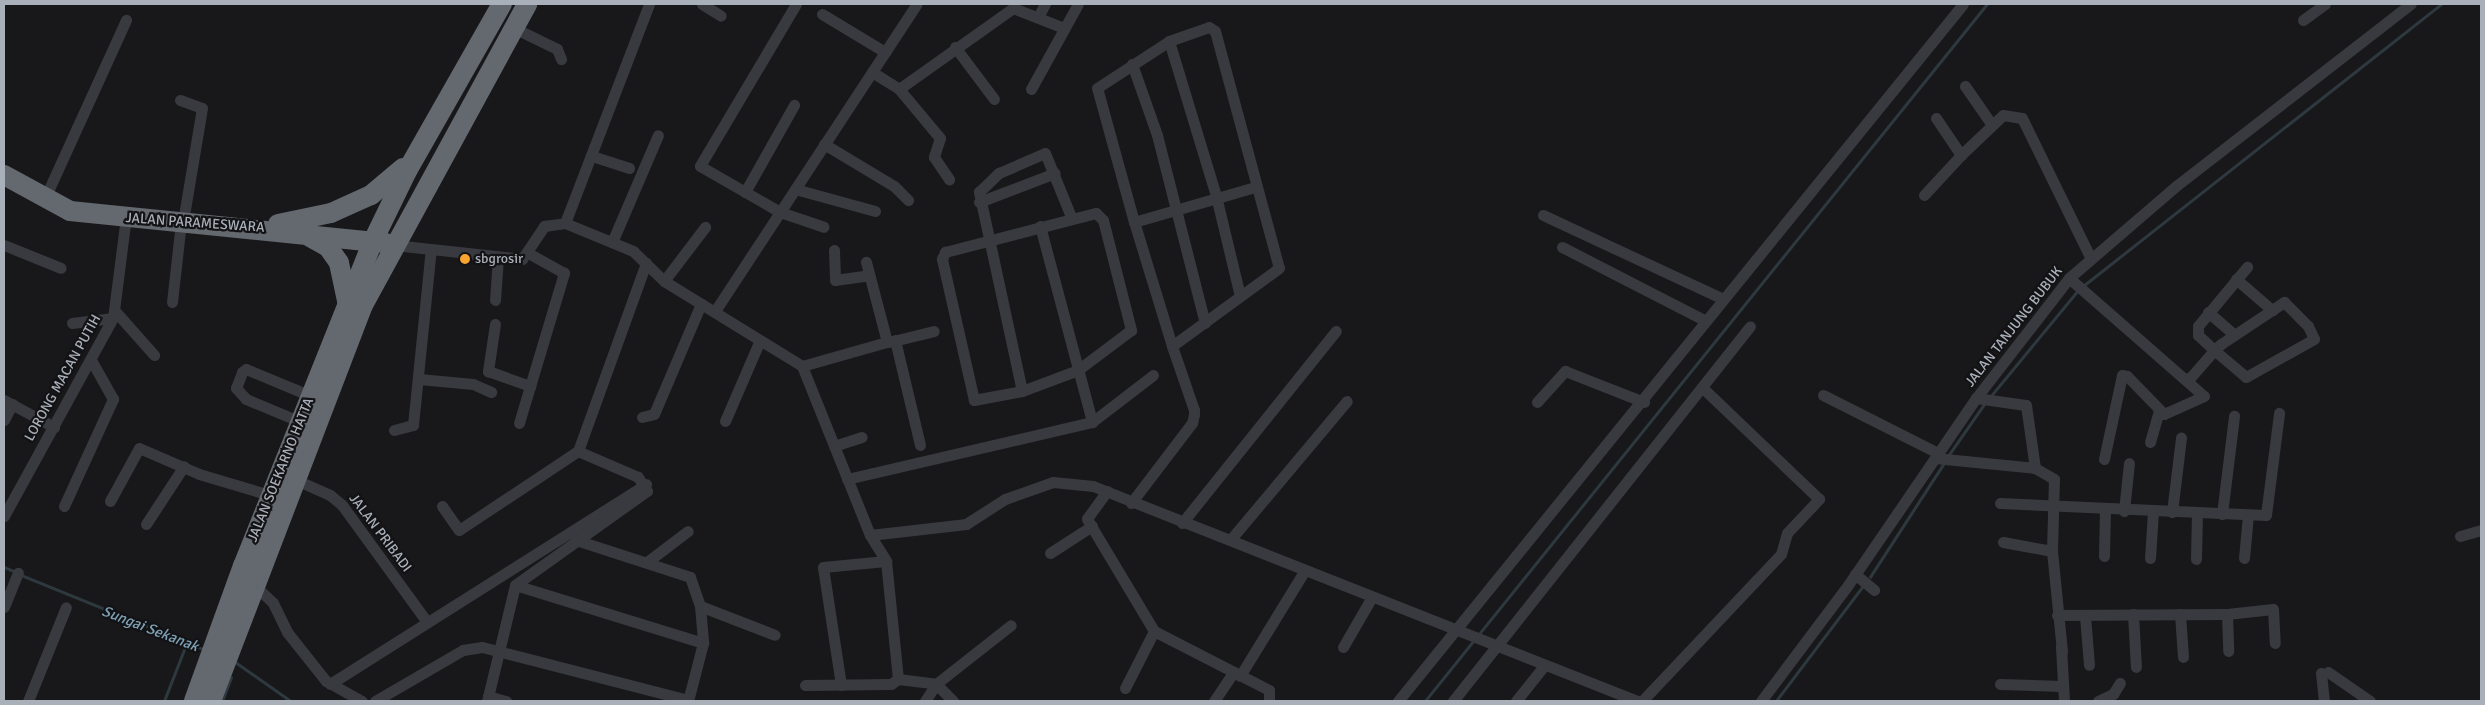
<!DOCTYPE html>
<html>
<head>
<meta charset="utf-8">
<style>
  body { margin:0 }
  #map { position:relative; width:2485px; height:705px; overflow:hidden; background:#18181a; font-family:Signika,sans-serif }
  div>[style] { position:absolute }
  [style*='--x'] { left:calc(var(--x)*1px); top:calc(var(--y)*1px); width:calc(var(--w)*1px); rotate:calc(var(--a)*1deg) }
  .stream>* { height:2.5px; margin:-1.25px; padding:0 1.25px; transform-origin:1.25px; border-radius:1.25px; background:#2d393f }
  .street>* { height:11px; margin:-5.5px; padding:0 5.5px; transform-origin:5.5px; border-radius:5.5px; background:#393a3f }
  .highway>* { height:20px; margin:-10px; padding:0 10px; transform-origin:10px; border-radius:10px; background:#646970 }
  .dots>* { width:14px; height:14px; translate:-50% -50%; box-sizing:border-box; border:2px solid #131315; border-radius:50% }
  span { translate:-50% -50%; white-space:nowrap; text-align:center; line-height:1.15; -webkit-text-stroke:4.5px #131315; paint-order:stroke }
  .street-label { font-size:14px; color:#aab0ba }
  .poi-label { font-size:14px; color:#aab0ba }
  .left { translate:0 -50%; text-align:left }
  .water-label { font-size:15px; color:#7fa2b6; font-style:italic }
  .frame { position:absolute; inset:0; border:5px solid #aab0ba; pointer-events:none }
</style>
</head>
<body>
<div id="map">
  <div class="stream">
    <i style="--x:2083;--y:286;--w:456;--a:-38.2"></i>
    <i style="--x:1990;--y:397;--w:140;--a:-50.5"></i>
    <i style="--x:1948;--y:456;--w:65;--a:-55.1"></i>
    <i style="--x:4;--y:567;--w:11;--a:22"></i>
    <i style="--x:21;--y:575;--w:196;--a:22.1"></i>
    <i style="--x:1870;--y:577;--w:136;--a:-57"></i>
    <i style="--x:1479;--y:634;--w:809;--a:-51.12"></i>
    <i style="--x:234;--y:661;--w:70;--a:35.1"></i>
    <i style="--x:164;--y:701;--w:63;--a:-68.7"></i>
    <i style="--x:222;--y:701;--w:25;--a:-69"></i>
    <i style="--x:1425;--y:701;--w:78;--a:-51.2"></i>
    <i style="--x:1776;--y:701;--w:144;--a:-52.9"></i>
  </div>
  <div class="street">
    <i style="--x:702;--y:4;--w:22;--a:32"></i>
    <i style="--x:796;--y:4;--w:188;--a:120.7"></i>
    <i style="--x:700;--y:166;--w:92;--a:29.9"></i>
    <i style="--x:780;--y:212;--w:46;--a:18.8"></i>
    <i style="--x:822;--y:14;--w:74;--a:31.1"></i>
    <i style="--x:1038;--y:17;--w:15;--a:-62"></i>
    <i style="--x:2303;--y:20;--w:27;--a:-36"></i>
    <i style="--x:514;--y:28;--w:48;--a:26"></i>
    <i style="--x:557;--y:49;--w:11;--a:68"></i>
    <i style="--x:1169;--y:41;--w:162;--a:73.1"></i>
    <i style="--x:1216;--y:196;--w:103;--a:76.5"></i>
    <i style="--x:955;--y:47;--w:65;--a:53.1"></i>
    <i style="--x:1132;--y:64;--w:75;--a:70.6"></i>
    <i style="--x:1157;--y:135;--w:194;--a:75.7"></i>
    <i style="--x:872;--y:72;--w:32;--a:32"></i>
    <i style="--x:899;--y:89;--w:140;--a:-35.4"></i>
    <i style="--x:1013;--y:8;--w:55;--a:21.4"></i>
    <i style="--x:1965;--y:86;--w:47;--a:55.3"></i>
    <i style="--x:899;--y:89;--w:64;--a:50.1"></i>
    <i style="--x:940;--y:138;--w:20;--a:108"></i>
    <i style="--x:934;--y:157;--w:27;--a:56"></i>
    <i style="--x:1031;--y:89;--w:97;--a:-61.1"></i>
    <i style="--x:180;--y:100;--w:23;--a:20"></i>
    <i style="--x:202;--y:108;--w:116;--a:99.5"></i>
    <i style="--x:1936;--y:118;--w:45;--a:56"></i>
    <i style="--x:1961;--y:155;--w:58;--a:-43.6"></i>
    <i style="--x:2003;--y:115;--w:19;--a:9"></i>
    <i style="--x:2022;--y:118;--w:157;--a:63.9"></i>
    <i style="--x:824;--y:144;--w:82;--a:31"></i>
    <i style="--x:894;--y:186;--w:20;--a:45"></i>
    <i style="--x:592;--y:156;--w:39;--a:18"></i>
    <i style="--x:795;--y:189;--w:83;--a:15.4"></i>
    <i style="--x:745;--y:192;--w:100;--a:-60.6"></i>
    <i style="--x:1924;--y:195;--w:54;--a:-47.2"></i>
    <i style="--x:44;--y:200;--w:198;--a:-65.5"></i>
    <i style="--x:979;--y:202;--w:81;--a:-20.9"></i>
    <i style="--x:1096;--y:213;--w:10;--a:45"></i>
    <i style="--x:1103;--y:220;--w:114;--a:75.7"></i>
    <i style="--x:1131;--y:330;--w:66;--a:143"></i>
    <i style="--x:1078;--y:370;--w:60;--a:159.4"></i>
    <i style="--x:1022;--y:391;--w:49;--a:169.4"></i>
    <i style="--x:974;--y:400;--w:145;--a:-102.8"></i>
    <i style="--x:942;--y:259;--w:8;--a:-67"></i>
    <i style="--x:945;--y:252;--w:156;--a:-14.5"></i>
    <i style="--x:1543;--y:215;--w:196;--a:25"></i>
    <i style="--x:1134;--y:222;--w:126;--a:-16.1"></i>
    <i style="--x:565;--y:223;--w:235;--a:-69"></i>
    <i style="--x:1040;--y:226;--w:203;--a:75.1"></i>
    <i style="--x:613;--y:240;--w:114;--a:-66.8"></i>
    <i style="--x:4;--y:245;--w:61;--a:22"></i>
    <i style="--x:394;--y:245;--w:129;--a:6.2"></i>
    <i style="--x:522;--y:259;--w:40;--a:-56"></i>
    <i style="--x:544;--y:226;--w:21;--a:-8"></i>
    <i style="--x:565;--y:223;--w:74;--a:22.4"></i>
    <i style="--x:633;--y:251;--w:43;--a:44.1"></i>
    <i style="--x:664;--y:281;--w:162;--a:31.6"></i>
    <i style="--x:802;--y:366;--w:182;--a:68.1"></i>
    <i style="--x:870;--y:535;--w:31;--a:58"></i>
    <i style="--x:886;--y:561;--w:119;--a:84.2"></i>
    <i style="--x:1562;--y:247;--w:160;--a:27.2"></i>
    <i style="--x:834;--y:250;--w:30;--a:88"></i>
    <i style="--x:835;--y:280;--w:34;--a:-8"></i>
    <i style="--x:2069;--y:278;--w:179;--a:41.2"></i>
    <i style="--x:2204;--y:396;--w:44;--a:155.8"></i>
    <i style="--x:2164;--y:414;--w:53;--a:-134.2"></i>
    <i style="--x:2127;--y:376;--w:5;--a:-169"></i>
    <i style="--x:2122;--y:375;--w:86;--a:102.1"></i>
    <i style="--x:2236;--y:279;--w:48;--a:40.7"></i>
    <i style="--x:664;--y:281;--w:68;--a:-52.8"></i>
    <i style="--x:495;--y:300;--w:43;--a:-86"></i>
    <i style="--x:172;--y:302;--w:81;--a:-83.6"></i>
    <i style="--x:115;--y:311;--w:59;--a:48.4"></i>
    <i style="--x:715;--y:311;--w:367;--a:-56.7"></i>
    <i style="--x:2208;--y:312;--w:35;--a:41"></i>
    <i style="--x:72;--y:323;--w:41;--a:-7"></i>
    <i style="--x:495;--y:324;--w:48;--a:98.5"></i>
    <i style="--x:488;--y:371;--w:45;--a:19.7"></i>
    <i style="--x:895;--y:340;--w:108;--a:76.6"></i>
    <i style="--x:889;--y:342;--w:46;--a:-13.7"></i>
    <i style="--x:802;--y:366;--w:88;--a:-15.8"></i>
    <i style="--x:887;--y:342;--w:83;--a:-104.7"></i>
    <i style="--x:2188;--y:378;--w:2;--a:0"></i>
    <i style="--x:2190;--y:378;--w:37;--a:-49"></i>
    <i style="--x:2214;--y:350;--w:9;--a:-41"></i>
    <i style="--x:2221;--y:344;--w:76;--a:-33.7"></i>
    <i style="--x:2284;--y:302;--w:34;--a:45"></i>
    <i style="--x:2308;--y:326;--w:14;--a:65"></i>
    <i style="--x:2314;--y:339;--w:78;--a:150.8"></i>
    <i style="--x:2246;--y:377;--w:42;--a:-139.8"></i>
    <i style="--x:2214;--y:350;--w:22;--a:-137"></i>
    <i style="--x:2198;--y:335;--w:9;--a:-90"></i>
    <i style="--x:2198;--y:326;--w:77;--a:-50.3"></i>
    <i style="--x:419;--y:379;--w:54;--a:5.3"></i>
    <i style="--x:473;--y:384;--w:20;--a:24"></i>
    <i style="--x:1022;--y:391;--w:204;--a:-102.2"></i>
    <i style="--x:979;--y:192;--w:28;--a:-44"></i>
    <i style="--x:999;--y:173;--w:50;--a:-23.5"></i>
    <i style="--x:1045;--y:153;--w:71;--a:67.8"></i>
    <i style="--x:1823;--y:395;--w:129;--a:26.8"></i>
    <i style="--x:1976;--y:398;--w:50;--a:8"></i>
    <i style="--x:2026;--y:405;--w:64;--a:81.9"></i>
    <i style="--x:2035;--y:468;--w:22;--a:30"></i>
    <i style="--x:2054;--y:479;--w:72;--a:91.6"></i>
    <i style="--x:2052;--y:551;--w:101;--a:84.3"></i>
    <i style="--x:4;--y:400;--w:57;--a:28.4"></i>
    <i style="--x:1537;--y:402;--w:42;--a:-47.9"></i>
    <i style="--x:1565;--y:371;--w:85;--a:21.4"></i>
    <i style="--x:642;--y:417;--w:12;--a:-14"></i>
    <i style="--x:654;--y:414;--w:120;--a:-66.9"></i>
    <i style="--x:4;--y:420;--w:18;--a:-63"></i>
    <i style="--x:725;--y:421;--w:88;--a:-66.6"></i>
    <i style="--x:301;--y:422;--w:60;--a:-157.3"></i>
    <i style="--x:246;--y:399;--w:15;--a:-132"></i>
    <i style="--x:236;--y:388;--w:17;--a:-69"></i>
    <i style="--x:242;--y:372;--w:5;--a:-37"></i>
    <i style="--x:246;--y:369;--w:70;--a:22.6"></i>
    <i style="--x:519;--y:423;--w:157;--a:-73.3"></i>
    <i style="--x:564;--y:273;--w:41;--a:-150.9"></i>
    <i style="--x:394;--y:430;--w:20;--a:-15"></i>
    <i style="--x:413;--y:425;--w:177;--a:-84.2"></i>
    <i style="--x:2150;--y:442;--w:33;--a:-74"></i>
    <i style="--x:834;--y:446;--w:29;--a:-18"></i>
    <i style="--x:1935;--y:458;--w:100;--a:5.7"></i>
    <i style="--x:294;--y:479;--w:39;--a:24"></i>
    <i style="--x:330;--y:495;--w:16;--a:40"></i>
    <i style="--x:342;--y:505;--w:145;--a:54"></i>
    <i style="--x:847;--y:479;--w:252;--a:-13.1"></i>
    <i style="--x:1092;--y:422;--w:77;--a:-37.6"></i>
    <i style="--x:1107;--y:491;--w:34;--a:126"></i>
    <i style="--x:1087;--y:519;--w:131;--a:59.1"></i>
    <i style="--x:1154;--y:631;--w:129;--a:27.2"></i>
    <i style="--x:1269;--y:690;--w:11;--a:90"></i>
    <i style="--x:110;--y:501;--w:60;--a:-61.3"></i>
    <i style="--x:139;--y:448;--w:65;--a:23.4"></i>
    <i style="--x:199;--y:474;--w:77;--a:16.6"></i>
    <i style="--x:1131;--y:503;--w:101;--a:-52.7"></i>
    <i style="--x:1192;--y:423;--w:9;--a:-77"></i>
    <i style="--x:1194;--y:414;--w:4;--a:-90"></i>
    <i style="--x:1194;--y:410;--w:68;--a:-109"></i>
    <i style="--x:1172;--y:346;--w:130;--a:-107"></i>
    <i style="--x:1134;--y:222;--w:139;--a:-105.4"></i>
    <i style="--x:1097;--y:88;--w:86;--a:-33.1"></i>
    <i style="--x:1169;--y:41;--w:42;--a:-19.3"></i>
    <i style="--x:1209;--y:27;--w:7;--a:34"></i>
    <i style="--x:1215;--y:31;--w:245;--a:74.9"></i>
    <i style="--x:1279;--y:268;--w:132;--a:143.9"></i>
    <i style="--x:2000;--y:503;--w:266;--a:2.6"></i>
    <i style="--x:2266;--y:515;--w:103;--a:-82.7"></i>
    <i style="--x:64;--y:506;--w:118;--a:-65.4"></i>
    <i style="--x:113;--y:399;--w:45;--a:-119.4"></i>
    <i style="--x:442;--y:506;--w:29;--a:55"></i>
    <i style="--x:459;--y:530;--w:143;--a:-33.6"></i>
    <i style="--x:578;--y:451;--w:200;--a:-70.1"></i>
    <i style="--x:2124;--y:511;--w:48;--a:-84.1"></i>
    <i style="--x:2172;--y:512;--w:75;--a:-83.1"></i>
    <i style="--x:2222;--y:514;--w:99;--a:-83"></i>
    <i style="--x:4;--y:516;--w:226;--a:-61.2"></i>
    <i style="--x:113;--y:318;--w:102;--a:-82.7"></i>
    <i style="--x:1182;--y:523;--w:246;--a:-51.3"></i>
    <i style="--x:146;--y:524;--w:69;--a:-56.8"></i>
    <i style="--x:870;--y:535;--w:97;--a:-6.5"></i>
    <i style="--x:966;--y:524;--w:46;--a:-32.7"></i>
    <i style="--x:1005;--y:499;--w:51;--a:-19.5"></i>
    <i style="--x:1053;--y:482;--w:40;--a:5.7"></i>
    <i style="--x:1093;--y:486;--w:585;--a:21.56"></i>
    <i style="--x:2460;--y:536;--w:22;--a:-16"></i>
    <i style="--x:1231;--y:539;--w:180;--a:-50"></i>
    <i style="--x:576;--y:540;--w:120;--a:18"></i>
    <i style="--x:690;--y:577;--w:31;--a:71"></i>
    <i style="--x:700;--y:606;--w:37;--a:85"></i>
    <i style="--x:703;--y:643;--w:60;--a:104.5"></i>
    <i style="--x:2003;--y:542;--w:50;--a:10.4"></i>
    <i style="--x:1050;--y:553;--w:50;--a:-32.7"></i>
    <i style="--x:2104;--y:556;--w:46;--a:-88.8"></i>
    <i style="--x:2150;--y:558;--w:46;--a:-86.3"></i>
    <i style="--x:2244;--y:558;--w:43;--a:-84.7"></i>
    <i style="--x:2196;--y:559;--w:46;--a:-88.8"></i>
    <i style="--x:647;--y:562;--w:51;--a:-37.1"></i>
    <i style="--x:1855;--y:574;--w:25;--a:40"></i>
    <i style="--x:254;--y:585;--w:26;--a:43"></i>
    <i style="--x:273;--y:603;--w:32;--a:64"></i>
    <i style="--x:287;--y:632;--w:63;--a:51.5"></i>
    <i style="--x:326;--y:681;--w:41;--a:29.1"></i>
    <i style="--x:515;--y:585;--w:197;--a:17.1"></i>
    <i style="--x:700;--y:606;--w:80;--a:21.1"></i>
    <i style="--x:4;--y:607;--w:37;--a:-68"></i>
    <i style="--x:2133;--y:614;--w:53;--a:86.8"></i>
    <i style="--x:2180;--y:614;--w:43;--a:86"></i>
    <i style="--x:2227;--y:614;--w:37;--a:88"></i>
    <i style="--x:2057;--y:615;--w:170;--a:-0.3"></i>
    <i style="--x:2227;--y:614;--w:46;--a:-6.2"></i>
    <i style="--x:2273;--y:609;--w:34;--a:87"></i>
    <i style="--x:2085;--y:616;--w:49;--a:85.3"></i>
    <i style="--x:1343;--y:647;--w:58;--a:-59.9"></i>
    <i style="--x:2061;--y:647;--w:54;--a:86.8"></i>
    <i style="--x:2328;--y:672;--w:51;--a:34.6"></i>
    <i style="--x:2321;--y:673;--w:28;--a:84"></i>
    <i style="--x:1240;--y:676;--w:124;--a:-58.5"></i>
    <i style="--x:330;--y:684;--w:374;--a:-32.3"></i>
    <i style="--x:2000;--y:684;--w:62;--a:1.8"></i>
    <i style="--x:805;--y:685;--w:86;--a:-0.7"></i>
    <i style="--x:891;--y:684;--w:9;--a:-36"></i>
    <i style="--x:898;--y:679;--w:38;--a:7"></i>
    <i style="--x:936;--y:684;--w:95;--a:-38.2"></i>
    <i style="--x:841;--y:685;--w:119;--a:-98.7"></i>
    <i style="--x:823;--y:567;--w:63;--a:-5.4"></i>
    <i style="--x:1125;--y:688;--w:64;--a:-63"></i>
    <i style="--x:488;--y:696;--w:19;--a:16"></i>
    <i style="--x:28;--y:701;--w:101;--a:-68"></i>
    <i style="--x:375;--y:701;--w:102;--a:-30.1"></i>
    <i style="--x:463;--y:650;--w:19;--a:-9"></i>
    <i style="--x:482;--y:647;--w:213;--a:14.4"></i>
    <i style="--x:487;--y:701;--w:119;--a:-76.4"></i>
    <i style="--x:515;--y:585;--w:162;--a:-35.5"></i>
    <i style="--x:647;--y:491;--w:17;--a:-123"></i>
    <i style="--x:638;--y:477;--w:65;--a:-156.6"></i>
    <i style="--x:925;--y:701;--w:20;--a:-57"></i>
    <i style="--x:936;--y:684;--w:24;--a:45"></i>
    <i style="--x:1214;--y:701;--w:34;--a:-56"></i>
    <i style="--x:1398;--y:701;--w:897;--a:-50.97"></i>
    <i style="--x:1453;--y:701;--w:478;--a:-51.6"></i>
    <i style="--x:1516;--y:701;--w:43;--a:-51.5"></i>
    <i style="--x:1642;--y:701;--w:202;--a:-46.6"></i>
    <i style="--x:1781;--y:554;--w:22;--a:-74"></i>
    <i style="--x:1787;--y:533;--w:47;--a:-46.7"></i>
    <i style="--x:1819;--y:499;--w:159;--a:-136.3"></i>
    <i style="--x:1761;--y:701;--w:145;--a:-53.1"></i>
    <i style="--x:1848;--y:585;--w:227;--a:-55.6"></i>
    <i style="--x:1976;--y:398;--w:152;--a:-52.2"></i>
    <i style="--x:2069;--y:278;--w:141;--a:-40.7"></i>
    <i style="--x:2176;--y:186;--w:297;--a:-37.8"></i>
    <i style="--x:2098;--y:701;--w:17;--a:-25"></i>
    <i style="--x:2113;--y:694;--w:13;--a:-58"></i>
  </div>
  <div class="highway">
    <i style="--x:4;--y:175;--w:75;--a:28.6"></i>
    <i style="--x:70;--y:211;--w:317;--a:5.8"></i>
    <i style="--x:278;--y:224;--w:54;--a:-11.7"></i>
    <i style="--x:331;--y:213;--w:44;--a:-24.2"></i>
    <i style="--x:371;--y:195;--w:42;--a:-40.2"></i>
    <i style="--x:310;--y:237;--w:21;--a:29"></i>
    <i style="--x:328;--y:247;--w:19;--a:55"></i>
    <i style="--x:339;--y:263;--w:40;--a:78"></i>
    <i style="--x:194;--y:701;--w:144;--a:-70.1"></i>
    <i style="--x:243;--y:566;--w:350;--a:-68.2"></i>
    <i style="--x:373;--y:241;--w:78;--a:-64.1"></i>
    <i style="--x:407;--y:171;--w:192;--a:-60.4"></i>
    <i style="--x:211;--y:701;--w:422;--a:-69"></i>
    <i style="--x:362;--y:307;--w:345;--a:-61.4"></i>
  </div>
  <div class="dots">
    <i style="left:465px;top:259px;background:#faa430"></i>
  </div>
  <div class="street-label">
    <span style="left:195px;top:223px;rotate:4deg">JALAN PARAMESWARA</span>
    <span style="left:2014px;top:327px;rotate:-52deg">JALAN TANJUNG BUBUK</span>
    <span style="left:63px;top:378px;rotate:-61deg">LORONG MACAN PUTIH</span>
    <span style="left:281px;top:470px;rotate:-68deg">JALAN SOEKARNO HATTA</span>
    <span style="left:380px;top:533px;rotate:53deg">JALAN PRIBADI</span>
  </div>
  <div class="poi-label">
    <span class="left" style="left:475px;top:259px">sbgrosir</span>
  </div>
  <div class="water-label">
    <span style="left:150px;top:629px;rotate:21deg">Sungai Sekanak</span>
  </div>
  <div class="frame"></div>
</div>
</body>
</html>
